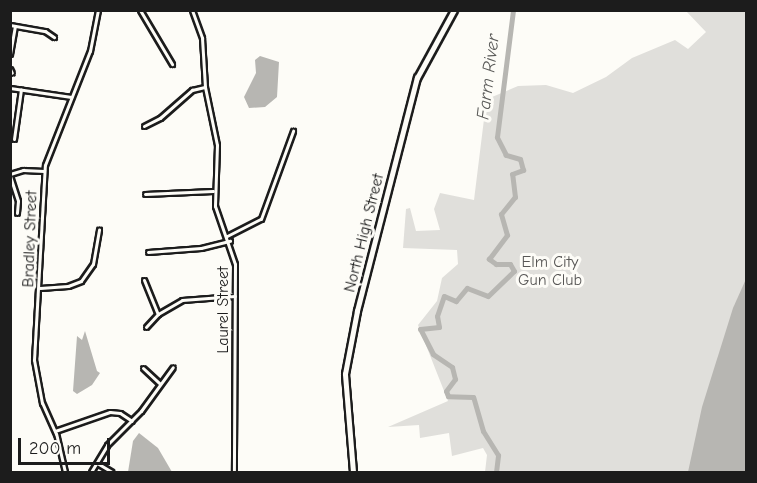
<!DOCTYPE html>
<html>
<head>
<meta charset="utf-8">
<style>
  body { margin:0 }
  #map { position:relative; width:757px; height:483px; overflow:hidden; background:#fdfcf7; font-family:"Comic Neue",sans-serif }
  div>[style] { position:absolute }
  [style*='--x'] { left:calc(var(--x)*1px); top:calc(var(--y)*1px); width:calc(var(--w)*1px); rotate:calc(var(--a)*1deg) }
  .green>* { inset:0; background:#e0dfdb }
  .water>* { inset:0; background:#b7b6b2 }
  .river>* { height:5px; margin:-2.5px; padding:0 2.5px; transform-origin:2.5px; border-radius:2.5px; background:#b7b6b2 }
  .roads { filter:drop-shadow(2px 0 #1c1c1c) drop-shadow(-2px 0 #1c1c1c) drop-shadow(0 2px #1c1c1c) drop-shadow(0 -2px #1c1c1c) }
  .minor>* { height:3px; margin:-1.5px; padding:0 1.5px; transform-origin:1.5px; border-radius:1.5px; background:#fdfcf7 }
  .major>* { height:4.5px; margin:-2.25px; padding:0 2.25px; transform-origin:2.25px; border-radius:2.25px; background:#fdfcf7 }
  span { translate:-50% -50%; white-space:nowrap; text-align:center; line-height:1.15; -webkit-text-stroke:6px #fdfcf7; paint-order:stroke }
  .street-label { font-size:16px; color:#1c1c1c }
  .park-label { font-size:16px; color:#575655 }
  .water-label { font-size:18px; color:#5a5a58; font-style:italic }
  .frame { position:absolute; inset:0; border:12px solid #1c1c1c; pointer-events:none }
  .scale { position:absolute; left:18px; top:438px; width:92px; height:27px; box-sizing:border-box; border:3px solid #1c1c1c; border-top:0; padding-left:8px; font-size:18px; line-height:21px; white-space:nowrap; color:#1c1c1c; -webkit-text-stroke:4px #fdfcf7; paint-order:stroke }
</style>
</head>
<body>
<div id="map">
  <div class="green">
    <i style="clip-path:polygon(686px 11px,746px 11px,746px 472px,485px 472px,487px 455px,483px 448px,452px 456px,449px 433px,420px 438px,419px 425px,388px 427px,448px 401px,418px 325px,437px 301px,442px 278px,458px 264px,457px 250px,403px 248px,406px 209px,410px 208px,416px 231px,440px 230px,434px 209px,440px 193px,474px 200px,486px 103px,492px 97px,518px 86px,546px 85px,573px 93px,606px 77px,632px 58px,675px 40px,688px 49px,706px 32px)"></i>
  </div>
  <div class="water">
    <i style="clip-path:polygon(260px 56px,279px 62px,277px 97px,265px 107px,249px 108px,244px 97px,256px 73px,255px 60px)"></i>
    <i style="clip-path:polygon(746px 279px,746px 472px,688px 472px,702px 407px,733px 308px)"></i>
    <i style="clip-path:polygon(85px 331px,97px 371px,100px 373px,92px 385px,77px 394px,73px 391px,77px 336px,82px 340px)"></i>
    <i style="clip-path:polygon(139px 433px,158px 448px,172px 472px,128px 472px,133px 441px)"></i>
  </div>
  <div class="river">
    <i style="--x:496;--y:472;--w:17;--a:-83"></i>
    <i style="--x:498;--y:455;--w:28;--a:-122"></i>
    <i style="--x:483;--y:431;--w:35;--a:-106"></i>
    <i style="--x:473;--y:397;--w:25;--a:-178"></i>
    <i style="--x:448;--y:396;--w:5;--a:-112"></i>
    <i style="--x:446;--y:391;--w:15;--a:-53"></i>
    <i style="--x:455;--y:379;--w:12;--a:-104"></i>
    <i style="--x:452;--y:367;--w:23;--a:-146"></i>
    <i style="--x:433;--y:354;--w:28;--a:-117"></i>
    <i style="--x:420;--y:329;--w:19;--a:-6"></i>
    <i style="--x:439;--y:327;--w:11;--a:-100"></i>
    <i style="--x:437;--y:316;--w:21;--a:-71"></i>
    <i style="--x:444;--y:296;--w:13;--a:23"></i>
    <i style="--x:456;--y:301;--w:17;--a:-50"></i>
    <i style="--x:467;--y:288;--w:22;--a:21"></i>
    <i style="--x:488;--y:296;--w:36;--a:-44"></i>
    <i style="--x:514;--y:271;--w:8;--a:-120"></i>
    <i style="--x:510;--y:264;--w:14;--a:180"></i>
    <i style="--x:496;--y:264;--w:9;--a:-144"></i>
    <i style="--x:489;--y:259;--w:30;--a:-53"></i>
    <i style="--x:507;--y:235;--w:22;--a:-106"></i>
    <i style="--x:501;--y:214;--w:22;--a:-51"></i>
    <i style="--x:515;--y:197;--w:23;--a:-97"></i>
    <i style="--x:512;--y:174;--w:12;--a:-20"></i>
    <i style="--x:523;--y:170;--w:11;--a:-105"></i>
    <i style="--x:520;--y:159;--w:15;--a:-164"></i>
    <i style="--x:506;--y:155;--w:20;--a:-117"></i>
    <i style="--x:497;--y:137;--w:128;--a:-82.8"></i>
  </div>
  <div class="roads">
    <div class="minor">
      <i style="--x:140;--y:10;--w:63;--a:59.3"></i>
      <i style="--x:192;--y:10;--w:30;--a:70"></i>
      <i style="--x:202;--y:38;--w:49;--a:86.5"></i>
      <i style="--x:205;--y:87;--w:59;--a:78.3"></i>
      <i style="--x:217;--y:145;--w:61;--a:91.9"></i>
      <i style="--x:215;--y:206;--w:61;--a:71"></i>
      <i style="--x:235;--y:264;--w:208;--a:90.3"></i>
      <i style="--x:10;--y:25;--w:36;--a:10"></i>
      <i style="--x:45;--y:31;--w:11;--a:34"></i>
      <i style="--x:10;--y:54;--w:28;--a:-80"></i>
      <i style="--x:10;--y:69;--w:4;--a:63"></i>
      <i style="--x:10;--y:88;--w:62;--a:8.4"></i>
      <i style="--x:144;--y:126;--w:18;--a:-27"></i>
      <i style="--x:160;--y:118;--w:43;--a:-41.2"></i>
      <i style="--x:192;--y:90;--w:13;--a:-13"></i>
      <i style="--x:14;--y:139;--w:50;--a:-82"></i>
      <i style="--x:10;--y:174;--w:14;--a:-17"></i>
      <i style="--x:23;--y:170;--w:21;--a:3"></i>
      <i style="--x:10;--y:176;--w:26;--a:72"></i>
      <i style="--x:18;--y:201;--w:12;--a:95"></i>
      <i style="--x:145;--y:194;--w:68;--a:-2.5"></i>
      <i style="--x:227;--y:236;--w:38;--a:-27"></i>
      <i style="--x:261;--y:219;--w:94;--a:-70"></i>
      <i style="--x:148;--y:252;--w:53;--a:-4.3"></i>
      <i style="--x:201;--y:248;--w:30;--a:-14"></i>
      <i style="--x:144;--y:280;--w:37;--a:68"></i>
      <i style="--x:40;--y:288;--w:28;--a:-4"></i>
      <i style="--x:68;--y:286;--w:14;--a:-21"></i>
      <i style="--x:81;--y:281;--w:21;--a:-55"></i>
      <i style="--x:93;--y:264;--w:35;--a:-80"></i>
      <i style="--x:146;--y:327;--w:18;--a:-47"></i>
      <i style="--x:158;--y:314;--w:28;--a:-30"></i>
      <i style="--x:182;--y:300;--w:53;--a:-4.3"></i>
      <i style="--x:143;--y:368;--w:23;--a:43"></i>
      <i style="--x:55;--y:431;--w:58;--a:-19.1"></i>
      <i style="--x:110;--y:412;--w:10;--a:6"></i>
      <i style="--x:120;--y:413;--w:14;--a:34"></i>
      <i style="--x:97;--y:463;--w:17;--a:31"></i>
      <i style="--x:65;--y:472;--w:39;--a:-103"></i>
      <i style="--x:56;--y:434;--w:34;--a:-114"></i>
      <i style="--x:42;--y:403;--w:44;--a:-100.5"></i>
      <i style="--x:34;--y:360;--w:195;--a:-86.8"></i>
      <i style="--x:45;--y:165;--w:123;--a:-68.5"></i>
      <i style="--x:90;--y:51;--w:42;--a:-79"></i>
      <i style="--x:91;--y:472;--w:31;--a:-59"></i>
      <i style="--x:107;--y:445;--w:48;--a:-45"></i>
      <i style="--x:141;--y:411;--w:54;--a:-54"></i>
    </div>
    <div class="major">
      <i style="--x:353;--y:472;--w:98;--a:-94.7"></i>
      <i style="--x:345;--y:374;--w:64;--a:-79.2"></i>
      <i style="--x:357;--y:311;--w:241;--a:-75.6"></i>
      <i style="--x:417;--y:78;--w:77;--a:-61.4"></i>
    </div>
  </div>
  <div class="street-label">
    <span style="left:364px;top:233px;rotate:-76deg">North High Street</span>
    <span style="left:30px;top:239px;rotate:-88deg">Bradley Street</span>
    <span style="left:223px;top:310px;rotate:-90deg">Laurel Street</span>
  </div>
  <div class="park-label">
    <span style="left:550px;top:271px">Elm City<br>Gun Club</span>
  </div>
  <div class="water-label">
    <span style="left:489px;top:77px;rotate:-83deg">Farm River</span>
  </div>
  <div class="frame"></div>
  <div class="scale">200 m</div>
</div>
</body>
</html>
